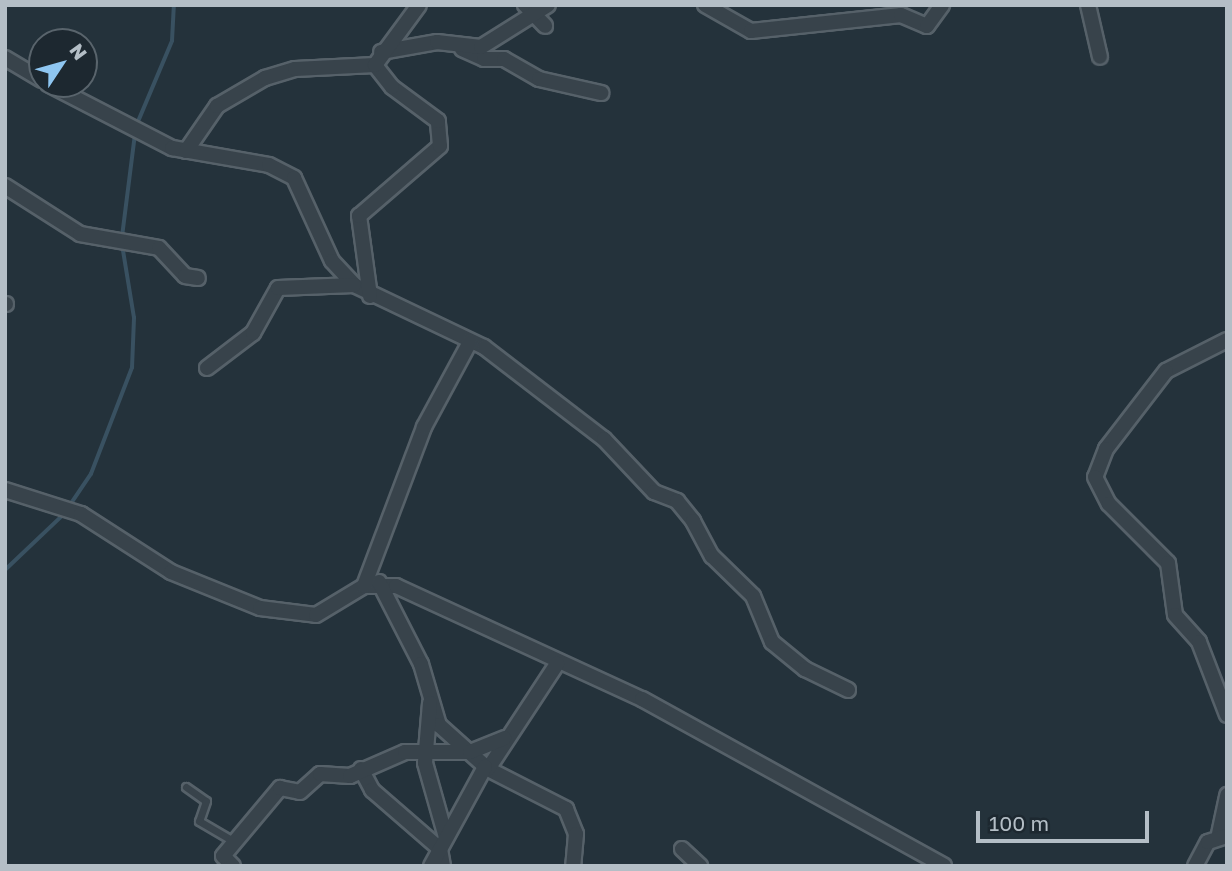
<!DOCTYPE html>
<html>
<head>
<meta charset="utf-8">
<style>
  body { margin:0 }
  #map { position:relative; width:1232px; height:871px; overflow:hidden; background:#24323b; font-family:"Golos Text",sans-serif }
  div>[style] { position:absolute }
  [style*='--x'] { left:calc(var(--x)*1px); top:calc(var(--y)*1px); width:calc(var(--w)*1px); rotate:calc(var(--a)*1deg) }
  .stream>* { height:3.5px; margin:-1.75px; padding:0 1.75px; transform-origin:1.75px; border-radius:1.75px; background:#395161 }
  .roads { filter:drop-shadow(2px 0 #566169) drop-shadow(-2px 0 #566169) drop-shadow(0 2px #566169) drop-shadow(0 -2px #566169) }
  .service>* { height:7px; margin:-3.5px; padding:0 3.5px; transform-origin:3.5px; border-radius:3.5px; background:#38434b }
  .minor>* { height:14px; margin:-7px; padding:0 7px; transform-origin:7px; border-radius:7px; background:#38434b }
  span { translate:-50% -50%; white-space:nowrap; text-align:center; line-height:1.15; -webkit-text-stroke:5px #1d2830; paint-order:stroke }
  .frame { position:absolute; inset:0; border:7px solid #b4bec6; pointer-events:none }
  .north { position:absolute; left:28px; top:28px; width:70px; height:70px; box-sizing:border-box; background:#1d2830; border:2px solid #59646c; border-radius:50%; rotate:54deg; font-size:19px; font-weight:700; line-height:28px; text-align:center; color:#b4bec6 }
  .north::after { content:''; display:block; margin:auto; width:24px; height:32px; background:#8ec6f1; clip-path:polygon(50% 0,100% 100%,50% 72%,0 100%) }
  .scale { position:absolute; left:976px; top:811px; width:173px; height:32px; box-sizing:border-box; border:4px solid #b4bec6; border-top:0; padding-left:9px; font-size:21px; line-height:24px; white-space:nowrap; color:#b4bec6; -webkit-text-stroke:5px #1d2830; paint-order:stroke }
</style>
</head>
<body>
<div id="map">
  <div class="stream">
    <i style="--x:137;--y:124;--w:90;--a:-67.1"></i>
    <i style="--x:172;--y:41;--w:36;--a:-87"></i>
    <i style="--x:122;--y:237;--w:104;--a:-82.8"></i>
    <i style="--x:70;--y:505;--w:37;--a:-56"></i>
    <i style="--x:91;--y:474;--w:114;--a:-68.9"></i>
    <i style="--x:132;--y:368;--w:50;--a:-87.7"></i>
    <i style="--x:134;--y:318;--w:74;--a:-99.3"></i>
    <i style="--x:5;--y:570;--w:81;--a:-43.5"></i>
  </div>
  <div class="roads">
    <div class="service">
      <i style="--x:186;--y:787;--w:24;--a:35"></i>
      <i style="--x:206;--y:801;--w:21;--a:109"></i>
      <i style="--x:199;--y:821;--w:42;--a:30.3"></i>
    </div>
    <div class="minor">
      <i style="--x:525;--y:5;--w:29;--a:46"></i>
      <i style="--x:705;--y:5;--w:53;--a:29.5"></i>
      <i style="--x:751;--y:31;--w:151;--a:-6.1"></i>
      <i style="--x:901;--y:15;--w:28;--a:23"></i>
      <i style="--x:927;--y:26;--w:26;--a:-54"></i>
      <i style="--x:1088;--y:5;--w:53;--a:77"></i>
      <i style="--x:462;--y:49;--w:24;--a:24"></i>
      <i style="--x:484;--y:59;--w:20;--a:0"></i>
      <i style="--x:504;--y:59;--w:40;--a:29.7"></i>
      <i style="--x:539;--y:79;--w:64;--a:12.7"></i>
      <i style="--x:381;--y:52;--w:57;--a:-10.1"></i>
      <i style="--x:437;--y:42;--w:44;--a:6.5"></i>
      <i style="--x:481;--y:47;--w:79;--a:-32.1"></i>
      <i style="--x:5;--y:58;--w:43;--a:30.7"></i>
      <i style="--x:48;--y:84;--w:140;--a:27.3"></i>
      <i style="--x:172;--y:148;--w:98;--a:9.9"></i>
      <i style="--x:269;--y:165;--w:28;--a:27"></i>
      <i style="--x:294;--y:178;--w:91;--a:65.4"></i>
      <i style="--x:332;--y:261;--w:33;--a:47"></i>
      <i style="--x:354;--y:285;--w:144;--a:25.5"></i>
      <i style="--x:484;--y:347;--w:151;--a:37.5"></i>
      <i style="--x:604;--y:439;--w:73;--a:46.7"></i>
      <i style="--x:654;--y:492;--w:25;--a:21"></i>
      <i style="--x:677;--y:501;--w:26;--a:51"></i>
      <i style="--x:693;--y:521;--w:40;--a:62"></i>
      <i style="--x:712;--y:556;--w:57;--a:44.3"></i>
      <i style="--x:753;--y:596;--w:50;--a:67.6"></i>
      <i style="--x:772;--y:642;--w:43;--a:39.3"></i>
      <i style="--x:805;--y:669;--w:48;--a:26"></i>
      <i style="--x:186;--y:151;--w:55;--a:-55.4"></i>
      <i style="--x:217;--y:106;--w:56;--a:-30.3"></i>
      <i style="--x:265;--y:78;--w:31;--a:-17"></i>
      <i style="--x:295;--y:69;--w:80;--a:-2.9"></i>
      <i style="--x:5;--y:186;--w:89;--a:32.6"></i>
      <i style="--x:80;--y:234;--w:80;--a:10"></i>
      <i style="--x:159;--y:248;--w:38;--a:47"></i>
      <i style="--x:185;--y:276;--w:13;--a:9"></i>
      <i style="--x:370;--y:296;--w:81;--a:-97.8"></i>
      <i style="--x:359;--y:216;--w:107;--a:-40.8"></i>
      <i style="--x:440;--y:146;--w:25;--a:-95"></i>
      <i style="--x:438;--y:121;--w:57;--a:-143.5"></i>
      <i style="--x:392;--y:87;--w:28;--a:-128"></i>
      <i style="--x:375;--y:65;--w:74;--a:-53.7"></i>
      <i style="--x:5;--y:304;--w:1;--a:0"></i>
      <i style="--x:1227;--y:340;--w:68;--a:153.1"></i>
      <i style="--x:1166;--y:371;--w:98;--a:127.6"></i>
      <i style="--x:1106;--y:449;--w:30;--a:111"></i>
      <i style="--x:1095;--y:477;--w:30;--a:63"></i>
      <i style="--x:1109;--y:504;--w:83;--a:45"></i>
      <i style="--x:1168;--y:563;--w:52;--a:82.3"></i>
      <i style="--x:1175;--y:615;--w:36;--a:48"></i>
      <i style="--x:1199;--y:642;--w:78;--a:69"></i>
      <i style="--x:207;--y:368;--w:58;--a:-37.3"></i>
      <i style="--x:253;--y:333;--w:51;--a:-60.9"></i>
      <i style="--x:278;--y:288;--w:76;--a:-2.3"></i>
      <i style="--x:5;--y:490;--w:80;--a:17.5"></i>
      <i style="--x:81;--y:514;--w:107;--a:32.8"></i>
      <i style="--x:171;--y:572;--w:96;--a:22"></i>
      <i style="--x:260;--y:608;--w:56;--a:7.1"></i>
      <i style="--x:316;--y:615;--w:56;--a:-31.1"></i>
      <i style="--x:364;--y:586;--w:32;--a:0"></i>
      <i style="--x:396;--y:586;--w:271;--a:24.7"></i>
      <i style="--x:642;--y:699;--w:345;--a:28.9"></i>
      <i style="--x:379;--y:582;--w:92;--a:62.9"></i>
      <i style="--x:421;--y:664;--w:64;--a:73.6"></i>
      <i style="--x:439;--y:725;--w:66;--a:41.9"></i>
      <i style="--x:488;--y:769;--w:88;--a:27.1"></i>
      <i style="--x:566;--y:809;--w:27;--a:68"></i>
      <i style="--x:576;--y:834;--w:32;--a:95"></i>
      <i style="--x:364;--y:586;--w:170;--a:-69.3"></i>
      <i style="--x:424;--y:427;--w:97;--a:-61.6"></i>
      <i style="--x:430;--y:703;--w:60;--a:94.8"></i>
      <i style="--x:425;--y:763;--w:77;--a:74.2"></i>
      <i style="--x:361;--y:769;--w:24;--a:62"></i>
      <i style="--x:372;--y:790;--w:90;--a:40.9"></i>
      <i style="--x:440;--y:849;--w:17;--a:80"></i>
      <i style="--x:488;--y:769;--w:126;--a:-56.7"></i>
      <i style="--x:1219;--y:834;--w:40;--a:-78"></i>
      <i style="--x:682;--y:849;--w:25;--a:43"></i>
      <i style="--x:233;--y:866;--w:14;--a:-135"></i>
      <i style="--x:223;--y:856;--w:89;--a:-50"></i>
      <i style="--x:280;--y:788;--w:20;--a:11"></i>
      <i style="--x:300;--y:792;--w:27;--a:-42"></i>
      <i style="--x:320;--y:774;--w:30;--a:4"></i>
      <i style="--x:350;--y:776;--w:60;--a:-23.6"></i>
      <i style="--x:405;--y:752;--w:65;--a:0"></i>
      <i style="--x:470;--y:752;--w:37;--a:-22"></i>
      <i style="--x:431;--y:866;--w:113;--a:-61.4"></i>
      <i style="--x:1195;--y:866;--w:27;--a:-62"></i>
      <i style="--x:1208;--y:842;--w:20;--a:-18"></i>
    </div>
  </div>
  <div class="frame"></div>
  <div class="north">N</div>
  <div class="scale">100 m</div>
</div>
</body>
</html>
